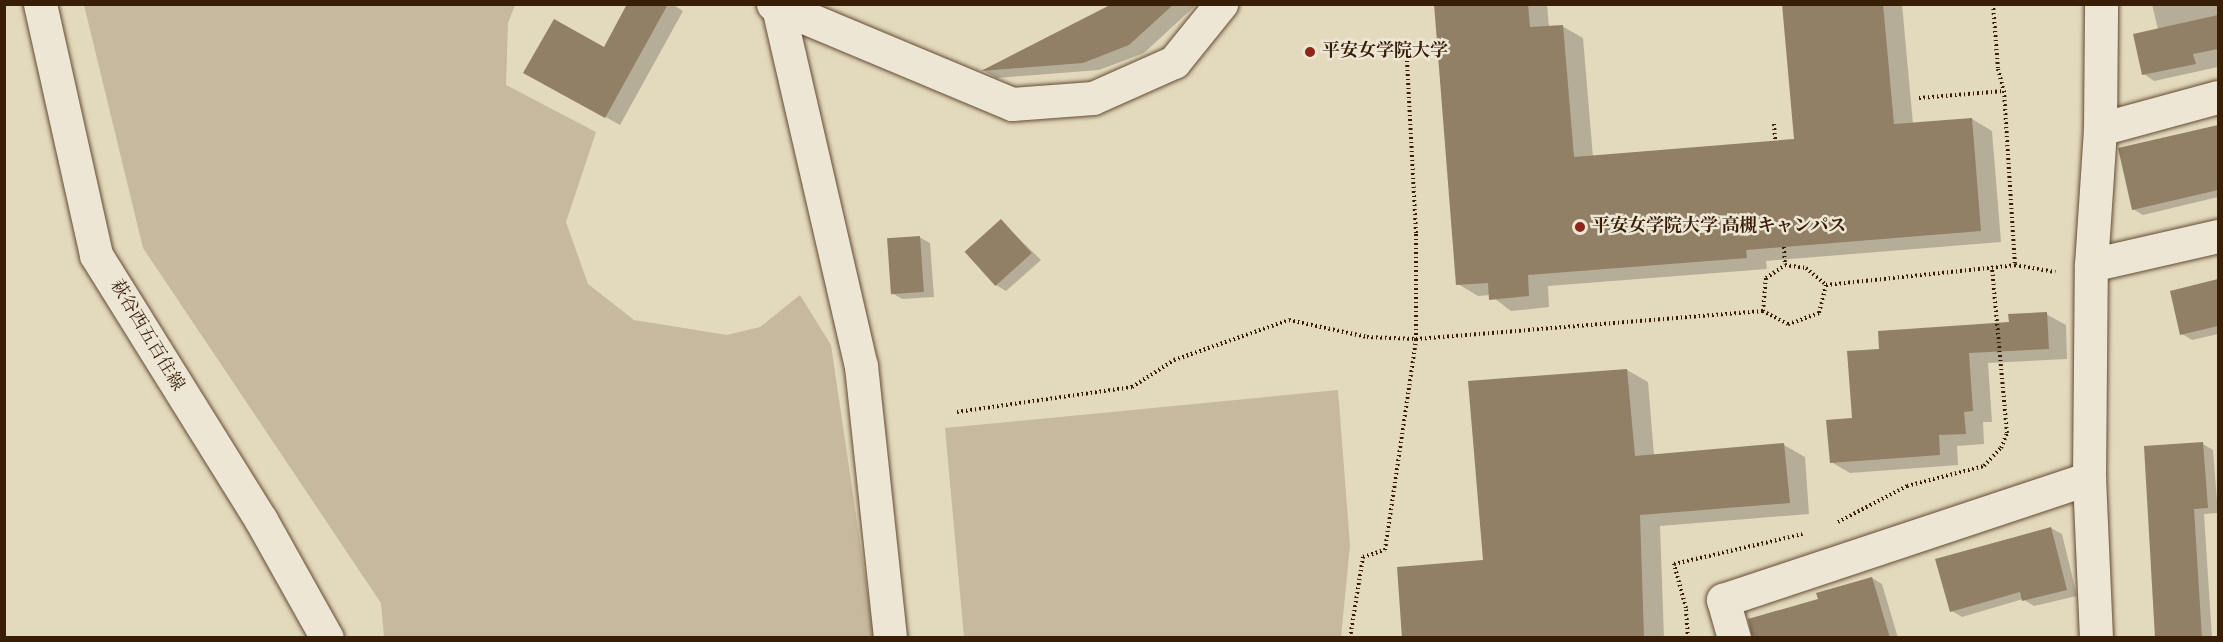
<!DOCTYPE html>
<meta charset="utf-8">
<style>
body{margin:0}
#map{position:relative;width:2223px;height:642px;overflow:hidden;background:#e3d9bd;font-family:Vollkorn,"Noto Serif JP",serif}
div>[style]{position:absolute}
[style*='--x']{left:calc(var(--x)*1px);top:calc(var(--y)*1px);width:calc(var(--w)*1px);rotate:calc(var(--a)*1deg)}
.green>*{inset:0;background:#c6b99e}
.shadow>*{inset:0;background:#0003}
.building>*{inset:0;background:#917f66;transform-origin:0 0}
.path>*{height:4px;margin-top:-2px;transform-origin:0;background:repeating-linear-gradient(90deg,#381d07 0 1.5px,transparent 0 4.5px)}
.roads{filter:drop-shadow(0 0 2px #634c34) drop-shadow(0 0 2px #634c34)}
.street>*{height:33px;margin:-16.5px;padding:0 16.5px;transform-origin:16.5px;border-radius:16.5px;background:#ede6d4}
.secondary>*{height:33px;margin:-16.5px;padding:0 16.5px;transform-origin:16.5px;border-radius:16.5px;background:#ede6d4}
.dots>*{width:16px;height:16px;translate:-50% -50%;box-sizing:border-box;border:3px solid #ede6d4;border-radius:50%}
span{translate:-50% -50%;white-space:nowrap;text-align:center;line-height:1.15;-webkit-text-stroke:5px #ede6d4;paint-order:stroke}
.poi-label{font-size:18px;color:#381d07;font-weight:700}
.left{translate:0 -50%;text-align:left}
.street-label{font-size:18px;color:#381d07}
.frame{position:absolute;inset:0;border:6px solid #381d07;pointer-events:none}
</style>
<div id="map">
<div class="green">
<div style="clip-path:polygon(84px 5px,515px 5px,508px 23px,506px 85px,596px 132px,566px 222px,588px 284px,634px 320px,727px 335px,760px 327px,800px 295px,831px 345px,874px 637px,384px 637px,381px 603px,143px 248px)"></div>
<div style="clip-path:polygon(1338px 390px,1350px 545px,1341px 637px,964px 637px,945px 428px)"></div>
</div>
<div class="shadow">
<div style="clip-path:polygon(629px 4px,672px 4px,683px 11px,620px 125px,525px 73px,604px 49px)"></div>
<div style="clip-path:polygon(1115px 4px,1197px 4px,1144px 53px,1099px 70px,997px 78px,984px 71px)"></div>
<div style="clip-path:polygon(1435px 4px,1547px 4px,1549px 27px,1562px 26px,1583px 38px,1593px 157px,1796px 140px,1784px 4px,1902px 4px,1913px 124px,1972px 119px,1992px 131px,2001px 242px,1766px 261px,1767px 269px,1548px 286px,1549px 307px,1511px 311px,1490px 295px,1478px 296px,1458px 284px)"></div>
<div style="clip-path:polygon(2152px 4px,2218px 4px,2218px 67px,2154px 81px,2144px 74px,2158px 30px)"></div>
<div style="clip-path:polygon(2218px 127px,2218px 197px,2143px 215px,2133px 209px,2120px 149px)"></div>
<div style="clip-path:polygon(1001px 221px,1041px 260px,1006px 291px,996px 285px)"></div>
<div style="clip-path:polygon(919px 237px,930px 243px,934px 297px,902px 299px,892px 293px)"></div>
<div style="clip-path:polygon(2218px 281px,2218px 334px,2192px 340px,2182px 334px,2171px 292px)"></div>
<div style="clip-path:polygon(2046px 314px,2066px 325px,2067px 359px,1988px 363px,1992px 422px,1983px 422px,1984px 444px,1957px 446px,1958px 465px,1850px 473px,1831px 462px,1853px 419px,1880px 350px)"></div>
<div style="clip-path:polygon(1627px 370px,1648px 382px,1654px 455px,1784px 445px,1805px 457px,1809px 514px,1660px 526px,1664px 638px,1404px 638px,1484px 561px,1470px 383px)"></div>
<div style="clip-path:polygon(2203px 444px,2213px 450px,2218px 513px,2204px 514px,2212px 638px,2156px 638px)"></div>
<div style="clip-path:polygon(2051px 528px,2062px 534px,2077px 596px,2034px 606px,2023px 599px,1962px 617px,1952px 611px)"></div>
<div style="clip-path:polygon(1872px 578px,1882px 584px,1898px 638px,1761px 638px,1820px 601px)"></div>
</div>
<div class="building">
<div style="clip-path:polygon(627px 4px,668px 4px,605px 118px,523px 73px,554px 19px,604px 47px)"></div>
<div style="clip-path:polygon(1112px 4px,1174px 4px,1129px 45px,1083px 63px,981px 71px)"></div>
<div style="clip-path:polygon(1434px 4px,1528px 4px,1530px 27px,1563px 25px,1574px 157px,1794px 139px,1782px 4px,1883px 4px,1894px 124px,1972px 118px,1981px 231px,1746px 250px,1747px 258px,1528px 275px,1529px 296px,1489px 300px,1488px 283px,1456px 285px)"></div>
<div style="clip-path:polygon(2218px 15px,2218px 49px,2193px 54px,2196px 64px,2142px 75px,2133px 34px)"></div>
<div style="clip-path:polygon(2218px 125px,2218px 190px,2132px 210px,2118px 148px)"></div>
<div style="left:1001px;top:219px;width:46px;height:49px;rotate:48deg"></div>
<div style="left:920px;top:236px;width:56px;height:33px;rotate:86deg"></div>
<div style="clip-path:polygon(2218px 279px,2218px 326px,2180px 335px,2170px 291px)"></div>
<div style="clip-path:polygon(2047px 312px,2049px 349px,1969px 353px,1973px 411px,1964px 412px,1966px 434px,1939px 435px,1940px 455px,1830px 463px,1826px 420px,1852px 418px,1847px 351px,1879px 349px,1878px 331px,2009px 322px,2008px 314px)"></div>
<div style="clip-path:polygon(1627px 369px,1635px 456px,1784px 443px,1790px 503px,1640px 515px,1644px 638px,1402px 638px,1397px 567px,1483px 560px,1468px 381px)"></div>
<div style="clip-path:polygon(2203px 442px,2208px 508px,2194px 509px,2202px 638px,2155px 638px,2144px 446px)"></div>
<div style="clip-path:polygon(2051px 527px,2067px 590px,2022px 601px,2020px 592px,1950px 612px,1935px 559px)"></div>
<div style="clip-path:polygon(1872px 577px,1890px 638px,1752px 638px,1748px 619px,1818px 599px,1816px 593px)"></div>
</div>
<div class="path">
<div style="--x:1993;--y:4;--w:65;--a:85.6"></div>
<div style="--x:1998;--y:69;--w:23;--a:75"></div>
<div style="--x:2004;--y:91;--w:174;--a:86.4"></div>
<div style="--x:1919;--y:98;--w:85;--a:-4.7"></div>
<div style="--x:1774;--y:124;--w:16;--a:86"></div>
<div style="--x:1784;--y:247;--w:18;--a:87"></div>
<div style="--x:1826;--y:285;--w:29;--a:104"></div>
<div style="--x:1819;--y:313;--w:33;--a:160"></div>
<div style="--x:1788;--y:324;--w:28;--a:-153"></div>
<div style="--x:1763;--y:311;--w:33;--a:-85"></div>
<div style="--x:1766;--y:278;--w:23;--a:-34"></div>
<div style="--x:1785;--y:265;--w:21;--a:8"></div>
<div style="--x:1806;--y:268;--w:26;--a:40"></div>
<div style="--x:1826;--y:285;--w:190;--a:-6"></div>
<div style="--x:2015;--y:265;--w:41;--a:9.9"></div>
<div style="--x:957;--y:412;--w:177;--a:-8.1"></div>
<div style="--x:1132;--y:387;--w:50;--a:-32.7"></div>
<div style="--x:1174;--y:360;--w:122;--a:-19.2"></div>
<div style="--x:1289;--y:320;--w:80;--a:12.3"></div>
<div style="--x:1367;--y:337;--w:49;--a:2.3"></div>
<div style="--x:1416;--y:339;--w:348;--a:-4.6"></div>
<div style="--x:1838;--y:522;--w:78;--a:-27.6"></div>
<div style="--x:1907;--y:486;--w:80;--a:-14.6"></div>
<div style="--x:1984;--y:466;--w:25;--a:-47"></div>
<div style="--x:2001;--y:448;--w:16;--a:-68"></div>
<div style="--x:2007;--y:433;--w:167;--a:-95.2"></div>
<div style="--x:1350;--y:638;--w:82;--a:-80.9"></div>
<div style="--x:1363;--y:557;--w:23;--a:-18"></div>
<div style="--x:1385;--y:550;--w:213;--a:-81.6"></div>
<div style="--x:1416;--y:339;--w:106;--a:-90"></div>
<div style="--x:1416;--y:233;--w:188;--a:-93"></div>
<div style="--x:1688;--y:638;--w:30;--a:-94"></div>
<div style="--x:1686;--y:608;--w:46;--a:-105.3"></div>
<div style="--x:1674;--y:564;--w:132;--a:-13.1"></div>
</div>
<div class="roads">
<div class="street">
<div style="--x:778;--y:7;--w:368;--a:77"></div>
<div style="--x:861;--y:366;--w:274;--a:83.9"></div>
<div style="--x:2100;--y:129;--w:122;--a:-15.2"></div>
<div style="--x:1734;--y:638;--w:40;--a:-106"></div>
<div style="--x:1723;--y:600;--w:386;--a:-18.4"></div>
<div style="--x:2096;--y:638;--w:160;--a:-92.5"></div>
<div style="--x:2089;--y:478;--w:213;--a:-89.5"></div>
<div style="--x:2091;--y:265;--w:136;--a:-86.2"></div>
<div style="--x:2100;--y:129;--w:125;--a:-89.5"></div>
</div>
<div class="secondary">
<div style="--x:40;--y:4;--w:257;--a:77.4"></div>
<div style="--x:96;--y:255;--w:312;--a:58.1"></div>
<div style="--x:261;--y:520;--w:135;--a:60.8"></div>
<div style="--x:773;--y:4;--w:259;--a:22.7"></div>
<div style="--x:1012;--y:104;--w:81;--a:-4.2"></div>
<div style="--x:1093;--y:98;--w:89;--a:-24"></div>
<div style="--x:1174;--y:62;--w:75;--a:-51"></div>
<div style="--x:2091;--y:265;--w:130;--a:-12.9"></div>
</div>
</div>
<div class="dots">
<div style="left:1310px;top:52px;background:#8f2418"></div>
<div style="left:1580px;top:227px;background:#8f2418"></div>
</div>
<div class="poi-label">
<span class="left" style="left:1322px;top:52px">平安女学院大学</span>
<span class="left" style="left:1592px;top:227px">平安女学院大学 高槻キャンパス</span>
</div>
<div class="street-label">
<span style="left:146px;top:336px;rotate:59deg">萩谷西五百住線</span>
</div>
<div class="frame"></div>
</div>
